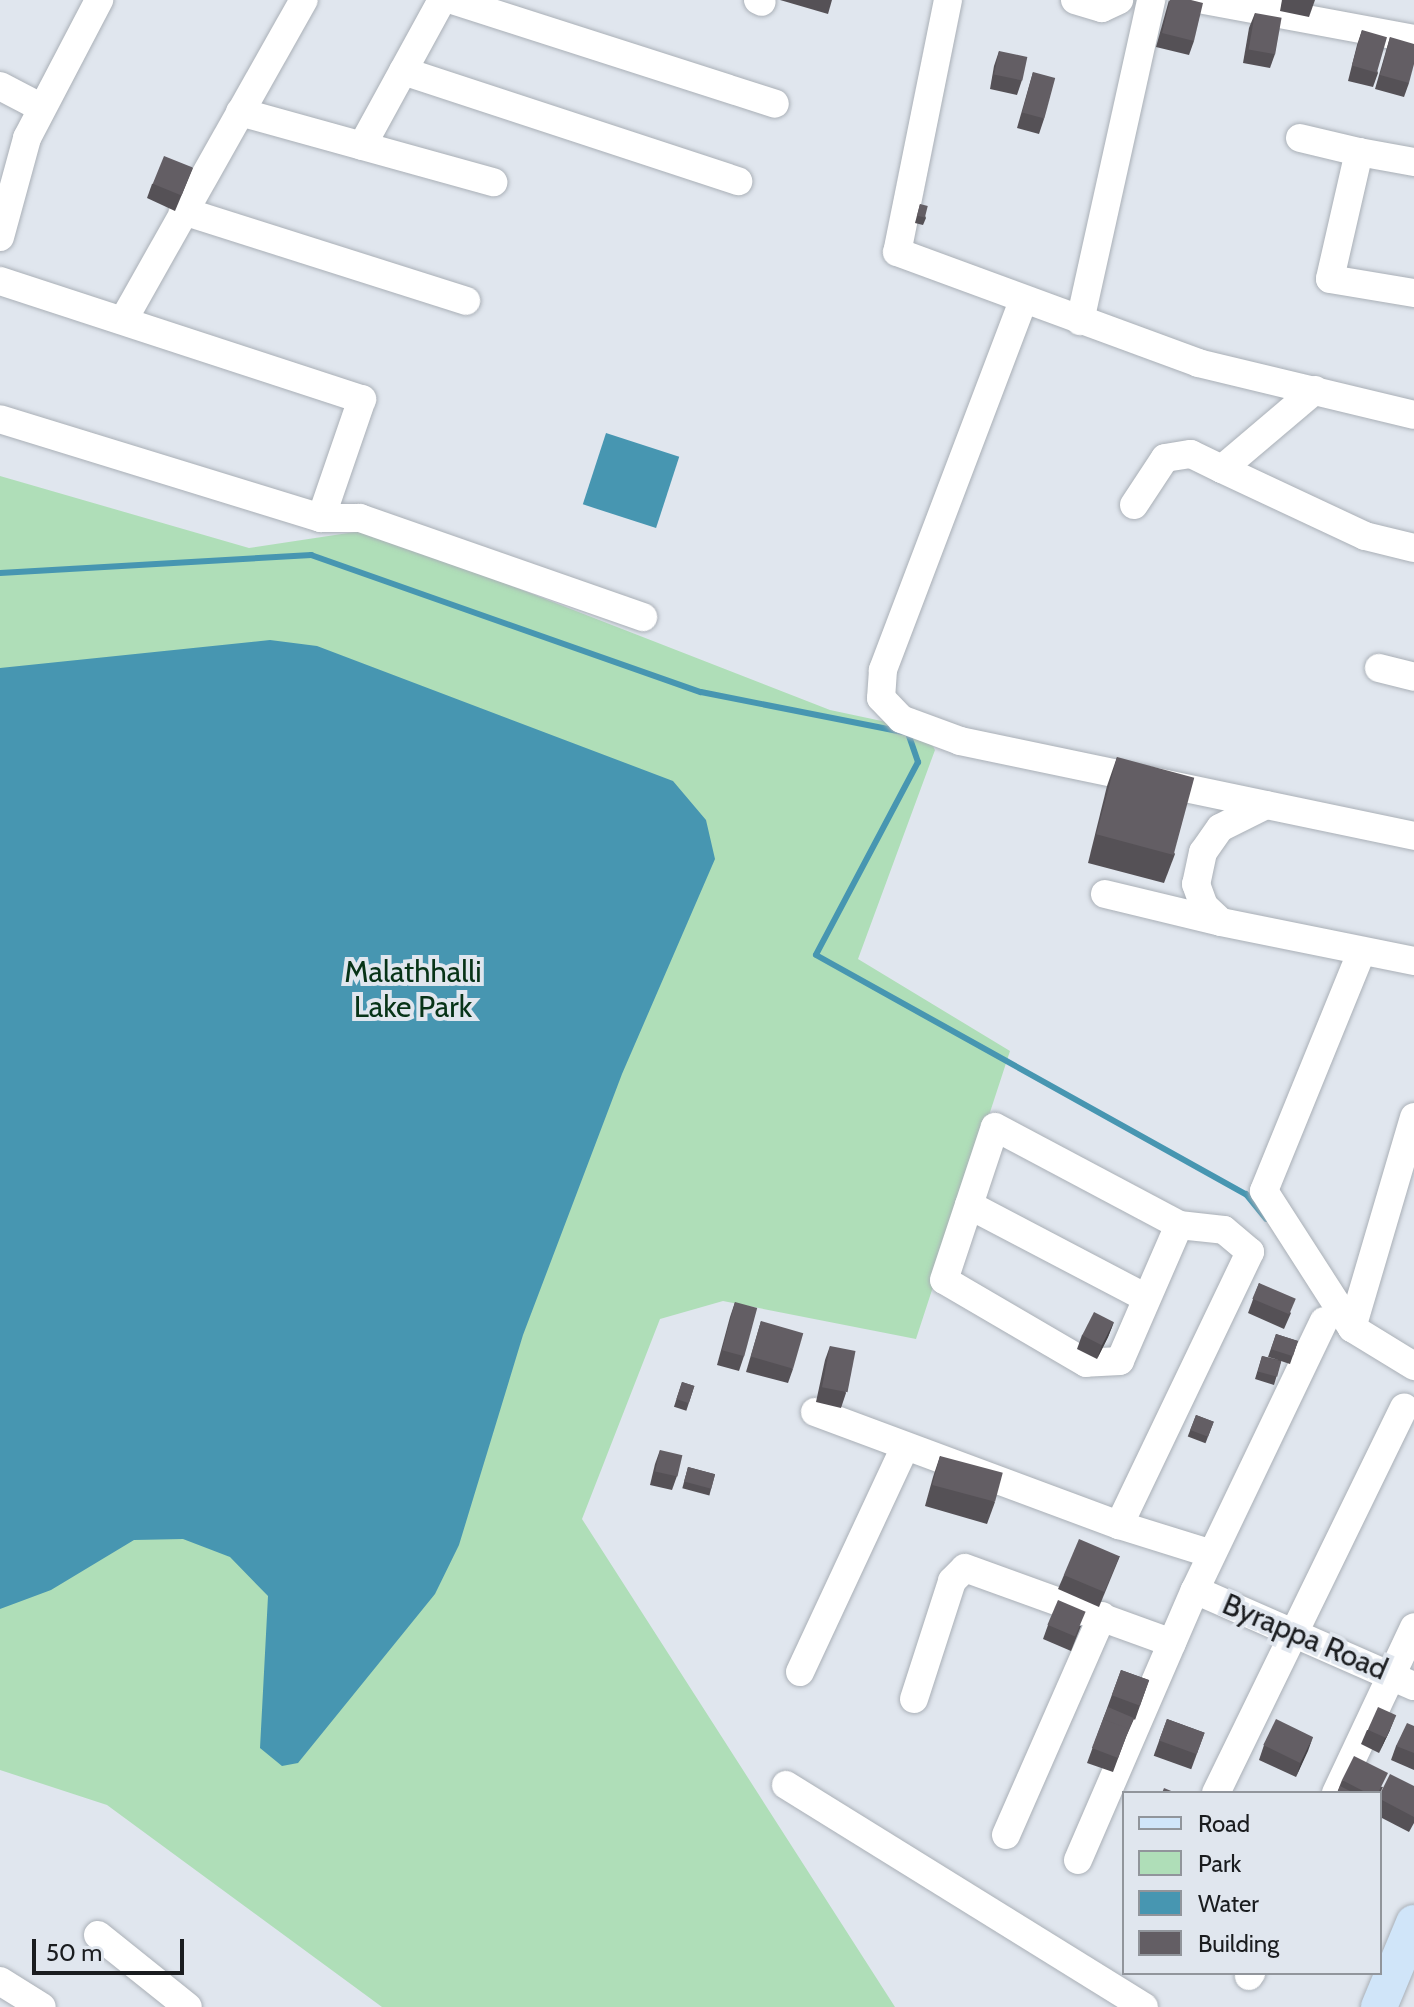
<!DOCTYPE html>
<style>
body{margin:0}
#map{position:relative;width:1414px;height:2007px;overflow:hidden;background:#e0e6ee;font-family:Cabin,sans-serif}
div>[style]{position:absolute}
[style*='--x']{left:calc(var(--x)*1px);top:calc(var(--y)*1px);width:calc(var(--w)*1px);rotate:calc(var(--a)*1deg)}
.green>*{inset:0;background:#afdeb8}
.water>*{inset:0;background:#4796b1;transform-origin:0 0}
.stream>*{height:6px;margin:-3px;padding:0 3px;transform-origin:3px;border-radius:3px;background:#4796b1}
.roads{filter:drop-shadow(0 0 2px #aab0b7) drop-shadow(0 0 2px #aab0b7)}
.minor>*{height:28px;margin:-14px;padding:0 14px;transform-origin:14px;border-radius:14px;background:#fff}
.major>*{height:36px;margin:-18px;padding:0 18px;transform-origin:18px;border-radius:18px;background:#d0e5f9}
.wall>*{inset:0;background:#555156;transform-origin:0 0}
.shaded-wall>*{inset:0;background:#454246}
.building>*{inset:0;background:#635e64;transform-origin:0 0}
span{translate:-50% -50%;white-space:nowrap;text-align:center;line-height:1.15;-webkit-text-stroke:8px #e0e6ee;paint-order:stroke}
.park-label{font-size:30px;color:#073317}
.street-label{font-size:30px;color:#1a1c1f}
.legend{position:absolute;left:1122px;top:1791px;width:260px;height:184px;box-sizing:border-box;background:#e0e6ee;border:2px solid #91959b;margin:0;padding:10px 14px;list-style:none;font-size:24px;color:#1a1c1f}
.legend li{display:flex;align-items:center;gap:16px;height:40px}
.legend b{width:40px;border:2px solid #91959b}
.scale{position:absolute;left:32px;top:1939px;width:152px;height:36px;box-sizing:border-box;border:4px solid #1a1c1f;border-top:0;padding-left:10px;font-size:24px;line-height:28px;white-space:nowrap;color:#1a1c1f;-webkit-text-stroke:6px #e0e6ee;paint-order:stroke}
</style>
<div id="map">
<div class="green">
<div style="clip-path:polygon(0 476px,249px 548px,368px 530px,830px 710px,924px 730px,935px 750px,858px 959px,1010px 1051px,916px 1339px,723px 1301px,660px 1319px,582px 1519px,895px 2007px,382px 2007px,107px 1805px,0 1770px)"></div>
</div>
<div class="water">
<div style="left:606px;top:433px;width:77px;height:75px;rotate:18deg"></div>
<div style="clip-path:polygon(270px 640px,317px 646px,673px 781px,706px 820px,715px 859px,622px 1074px,523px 1335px,459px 1545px,435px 1594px,298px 1763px,282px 1766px,260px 1748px,268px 1596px,230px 1557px,183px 1539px,134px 1540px,51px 1590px,0 1609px,0 668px)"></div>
</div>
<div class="stream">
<div style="--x:0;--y:573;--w:312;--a:-3.3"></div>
<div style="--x:311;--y:555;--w:413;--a:19.4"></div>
<div style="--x:701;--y:692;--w:211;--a:11.2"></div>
<div style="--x:908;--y:733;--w:31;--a:71"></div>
<div style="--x:918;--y:762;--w:218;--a:117.9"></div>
<div style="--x:816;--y:955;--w:492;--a:29.1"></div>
<div style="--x:1246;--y:1194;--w:32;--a:51"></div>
</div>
<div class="roads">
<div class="minor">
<div style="--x:452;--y:0;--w:339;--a:17.8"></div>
<div style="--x:758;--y:0;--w:4;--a:27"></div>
<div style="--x:948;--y:0;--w:257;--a:101.4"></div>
<div style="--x:897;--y:252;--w:321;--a:20.2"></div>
<div style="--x:1198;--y:363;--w:222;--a:13.5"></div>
<div style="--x:1075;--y:0;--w:28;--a:17"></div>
<div style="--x:1102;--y:8;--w:19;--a:-25"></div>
<div style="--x:1204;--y:0;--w:214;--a:10.5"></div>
<div style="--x:403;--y:71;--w:353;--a:18.2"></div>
<div style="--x:0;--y:86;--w:47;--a:27.6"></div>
<div style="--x:240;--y:112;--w:263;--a:15.5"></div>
<div style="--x:1300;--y:138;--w:61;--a:13.3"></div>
<div style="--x:362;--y:146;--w:166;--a:-61.3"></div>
<div style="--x:1414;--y:162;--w:56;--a:-169.7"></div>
<div style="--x:1359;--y:152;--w:130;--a:102.9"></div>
<div style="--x:1330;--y:279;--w:85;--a:9.5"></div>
<div style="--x:183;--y:211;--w:297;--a:17.6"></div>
<div style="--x:0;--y:237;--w:103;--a:-74.7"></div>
<div style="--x:27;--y:138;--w:156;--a:-62.4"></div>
<div style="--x:0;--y:281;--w:381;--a:18.1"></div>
<div style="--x:362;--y:399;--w:126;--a:109"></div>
<div style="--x:321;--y:518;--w:336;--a:-162.9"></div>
<div style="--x:1023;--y:301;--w:395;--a:110.8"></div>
<div style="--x:883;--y:670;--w:28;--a:94"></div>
<div style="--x:881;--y:698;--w:29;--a:46"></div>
<div style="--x:901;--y:719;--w:63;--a:20.4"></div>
<div style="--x:960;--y:741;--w:464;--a:11.8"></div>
<div style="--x:124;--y:319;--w:366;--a:-60.6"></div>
<div style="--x:1080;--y:321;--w:329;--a:-77.5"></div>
<div style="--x:1315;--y:390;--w:122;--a:139.7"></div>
<div style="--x:1222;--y:469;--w:158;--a:25.1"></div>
<div style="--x:1365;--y:536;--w:50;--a:13.8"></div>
<div style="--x:1134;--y:505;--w:56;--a:-56.6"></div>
<div style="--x:1165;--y:458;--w:26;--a:-9"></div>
<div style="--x:1191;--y:454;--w:34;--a:26"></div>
<div style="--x:321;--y:518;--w:39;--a:0"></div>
<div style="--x:360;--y:518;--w:300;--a:19.3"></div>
<div style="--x:1379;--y:668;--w:36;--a:14"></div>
<div style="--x:1266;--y:805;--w:51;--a:153.4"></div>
<div style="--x:1220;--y:828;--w:29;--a:125"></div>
<div style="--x:1203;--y:852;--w:33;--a:102"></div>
<div style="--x:1196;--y:884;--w:23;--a:70"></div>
<div style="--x:1204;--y:906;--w:23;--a:43"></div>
<div style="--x:1221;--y:922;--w:197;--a:11.4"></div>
<div style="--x:1105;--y:894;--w:119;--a:13.6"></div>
<div style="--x:1361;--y:953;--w:257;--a:112.2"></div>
<div style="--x:1264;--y:1191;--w:163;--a:57.3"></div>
<div style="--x:1352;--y:1328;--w:73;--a:31.5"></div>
<div style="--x:995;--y:1127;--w:208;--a:28"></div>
<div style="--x:1179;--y:1225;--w:148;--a:113.5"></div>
<div style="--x:1120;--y:1361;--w:34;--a:177"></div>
<div style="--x:1086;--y:1363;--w:164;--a:-149.7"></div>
<div style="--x:944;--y:1280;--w:161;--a:-71.6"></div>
<div style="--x:969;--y:1205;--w:200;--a:27.7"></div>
<div style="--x:1179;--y:1225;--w:45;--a:6.3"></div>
<div style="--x:1224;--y:1230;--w:34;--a:40"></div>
<div style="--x:1250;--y:1252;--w:303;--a:115.6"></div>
<div style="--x:1119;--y:1525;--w:97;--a:17.3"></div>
<div style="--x:1352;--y:1328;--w:220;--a:-73.6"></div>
<div style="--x:815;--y:1412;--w:324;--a:20.4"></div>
<div style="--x:1195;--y:1590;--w:239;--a:23.7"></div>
<div style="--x:800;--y:1672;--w:248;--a:-65"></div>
<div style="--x:914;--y:1699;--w:124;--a:-72.1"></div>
<div style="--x:952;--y:1581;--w:18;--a:-45"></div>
<div style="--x:965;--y:1568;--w:220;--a:19.9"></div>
<div style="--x:786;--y:1785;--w:421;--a:31.8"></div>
<div style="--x:1216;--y:1793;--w:429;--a:-64"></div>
<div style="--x:1336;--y:1793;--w:183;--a:-64.8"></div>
<div style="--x:1006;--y:1835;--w:239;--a:-66.3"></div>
<div style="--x:1078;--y:1860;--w:294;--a:-66.6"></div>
<div style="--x:1195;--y:1590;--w:298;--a:-64.4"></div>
<div style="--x:98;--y:1935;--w:115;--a:38.7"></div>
<div style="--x:1249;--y:1976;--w:4;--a:-56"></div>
<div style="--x:0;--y:1981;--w:49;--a:31.8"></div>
</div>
<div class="major">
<div style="--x:1379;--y:2007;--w:91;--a:-67.4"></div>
</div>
</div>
<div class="wall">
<div style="clip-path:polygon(780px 0,832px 0,828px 14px)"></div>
<div style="clip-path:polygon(1169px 0,1194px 41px,1189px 55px,1156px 47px)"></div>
<div style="clip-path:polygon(1282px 0,1315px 0,1309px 17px,1280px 11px)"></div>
<div style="clip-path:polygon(1255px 13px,1275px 54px,1270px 68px,1243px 63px,1249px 28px)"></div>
<div style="clip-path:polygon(1362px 30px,1378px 73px,1373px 87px,1348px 81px,1357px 45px)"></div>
<div style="clip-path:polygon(1390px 37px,1409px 83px,1404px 97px,1375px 89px)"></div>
<div style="clip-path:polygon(999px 51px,1022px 80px,1017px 95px,990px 89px,994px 66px)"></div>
<div style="clip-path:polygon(1033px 72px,1044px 119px,1039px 134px,1017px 128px)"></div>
<div style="clip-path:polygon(193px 168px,175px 211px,147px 198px,152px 184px)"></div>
<div style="clip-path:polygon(920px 204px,926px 218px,923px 225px,915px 223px)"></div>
<div style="clip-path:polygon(1117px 757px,1175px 854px,1164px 883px,1088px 863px,1107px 786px)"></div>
<div style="clip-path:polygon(1259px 1283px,1291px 1313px,1284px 1329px,1248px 1313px)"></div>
<div style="clip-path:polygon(735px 1302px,744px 1356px,739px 1371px,717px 1365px,730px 1317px)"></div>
<div style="clip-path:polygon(761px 1321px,793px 1369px,788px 1383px,746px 1372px)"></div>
<div style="clip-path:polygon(1114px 1322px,1108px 1337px,1097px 1359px,1077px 1349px,1082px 1335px)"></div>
<div style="clip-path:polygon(1276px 1334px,1298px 1341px,1290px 1364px,1281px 1361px,1274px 1385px,1255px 1379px,1262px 1356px,1279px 1360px,1268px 1357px)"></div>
<div style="clip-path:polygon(830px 1346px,846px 1393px,841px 1408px,816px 1402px,825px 1360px)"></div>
<div style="left:682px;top:1382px;width:13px;height:26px;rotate:18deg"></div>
<div style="left:1196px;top:1415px;width:19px;height:23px;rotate:21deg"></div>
<div style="clip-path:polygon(660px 1450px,677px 1476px,672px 1490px,650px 1485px,655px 1464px)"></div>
<div style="clip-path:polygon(940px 1456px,995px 1502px,987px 1524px,925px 1506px,933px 1477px)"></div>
<div style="left:688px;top:1467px;width:28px;height:22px;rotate:15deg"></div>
<div style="clip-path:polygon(1120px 1556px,1099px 1607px,1058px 1589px,1064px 1575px)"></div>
<div style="clip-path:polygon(1048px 1625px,1081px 1626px,1071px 1651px,1043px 1639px)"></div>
<div style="clip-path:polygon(1121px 1670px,1149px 1680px,1135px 1720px,1134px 1719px,1126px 1737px,1113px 1772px,1087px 1763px)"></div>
<div style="left:1167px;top:1719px;width:40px;height:39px;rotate:20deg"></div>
<div style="clip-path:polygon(1414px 1726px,1414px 1770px,1391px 1760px,1396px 1746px)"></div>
<div style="clip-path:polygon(1367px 1730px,1390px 1730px,1379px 1753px,1361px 1744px)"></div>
<div style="clip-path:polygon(1313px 1737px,1296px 1777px,1259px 1760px,1264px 1745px)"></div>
<div style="clip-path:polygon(1342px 1780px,1383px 1787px,1380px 1793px,1337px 1793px)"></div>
<div style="clip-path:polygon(1414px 1786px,1414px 1823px,1409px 1832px,1380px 1817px,1380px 1794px)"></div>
</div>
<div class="shaded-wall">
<div style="clip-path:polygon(1114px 1322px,1108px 1337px,1097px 1359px,1102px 1345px)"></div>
<div style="clip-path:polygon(1396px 1715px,1390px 1730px,1379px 1753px,1385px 1738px)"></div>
<div style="clip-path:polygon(1313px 1737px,1308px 1751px,1296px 1777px,1301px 1762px)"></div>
</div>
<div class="building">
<div style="clip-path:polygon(1170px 0,1191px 0,1203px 3px,1194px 41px,1162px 33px)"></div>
<div style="left:1255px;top:13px;width:27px;height:37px;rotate:10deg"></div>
<div style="left:1362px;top:30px;width:26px;height:37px;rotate:16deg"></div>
<div style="clip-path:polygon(1390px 37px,1414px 44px,1414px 64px,1409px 83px,1380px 75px)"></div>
<div style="left:999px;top:51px;width:29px;height:24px;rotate:12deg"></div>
<div style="left:1033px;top:72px;width:23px;height:42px;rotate:15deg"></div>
<div style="left:164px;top:156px;width:31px;height:30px;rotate:22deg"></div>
<div style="left:920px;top:204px;width:8px;height:12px;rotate:14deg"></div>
<div style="left:1117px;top:757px;width:80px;height:80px;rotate:15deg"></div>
<div style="left:1259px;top:1283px;width:40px;height:17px;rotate:23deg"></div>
<div style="left:735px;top:1302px;width:23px;height:50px;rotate:15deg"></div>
<div style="left:1094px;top:1312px;width:22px;height:26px;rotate:27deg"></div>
<div style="left:761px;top:1321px;width:44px;height:37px;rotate:16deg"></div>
<div style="left:1276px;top:1334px;width:23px;height:16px;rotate:18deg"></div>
<div style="left:830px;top:1346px;width:26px;height:42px;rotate:11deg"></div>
<div style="left:1262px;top:1356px;width:20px;height:16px;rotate:15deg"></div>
<div style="left:682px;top:1382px;width:13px;height:18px;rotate:18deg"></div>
<div style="left:1196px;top:1415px;width:19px;height:16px;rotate:21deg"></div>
<div style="left:660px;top:1450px;width:23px;height:22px;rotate:13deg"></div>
<div style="left:940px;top:1456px;width:65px;height:30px;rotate:15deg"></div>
<div style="left:688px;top:1467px;width:28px;height:15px;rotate:15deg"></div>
<div style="left:1079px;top:1539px;width:44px;height:39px;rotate:23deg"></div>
<div style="left:1058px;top:1600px;width:30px;height:27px;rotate:23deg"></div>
<div style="left:1121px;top:1670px;width:30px;height:27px;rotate:20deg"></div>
<div style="left:1108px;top:1707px;width:28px;height:13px;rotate:23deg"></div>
<div style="left:1378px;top:1707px;width:20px;height:25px;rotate:24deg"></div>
<div style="left:1103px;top:1719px;width:28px;height:31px;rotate:21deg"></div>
<div style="left:1167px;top:1719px;width:40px;height:23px;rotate:20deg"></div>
<div style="left:1276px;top:1719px;width:41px;height:29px;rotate:26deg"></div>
<div style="clip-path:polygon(1407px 1723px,1414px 1726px,1414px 1753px,1396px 1746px)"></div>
<div style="clip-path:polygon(1354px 1756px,1388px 1773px,1378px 1793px,1367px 1793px,1342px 1780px)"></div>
<div style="clip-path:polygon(1390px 1774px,1414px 1786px,1414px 1817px,1380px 1799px,1380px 1794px)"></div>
<div style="clip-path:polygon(1340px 1786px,1354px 1793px,1337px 1793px)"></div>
<div style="clip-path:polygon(1164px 1788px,1176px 1793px,1162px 1793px)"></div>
</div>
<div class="park-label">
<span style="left:413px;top:989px">Malathhalli<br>Lake Park</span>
</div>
<div class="street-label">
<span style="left:1305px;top:1637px;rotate:23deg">Byrappa Road</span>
</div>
<ul class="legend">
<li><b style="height:10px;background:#d0e5f9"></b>Road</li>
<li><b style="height:22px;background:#afdeb8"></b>Park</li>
<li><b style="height:22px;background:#4796b1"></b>Water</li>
<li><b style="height:22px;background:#635e64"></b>Building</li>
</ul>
<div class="scale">50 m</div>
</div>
